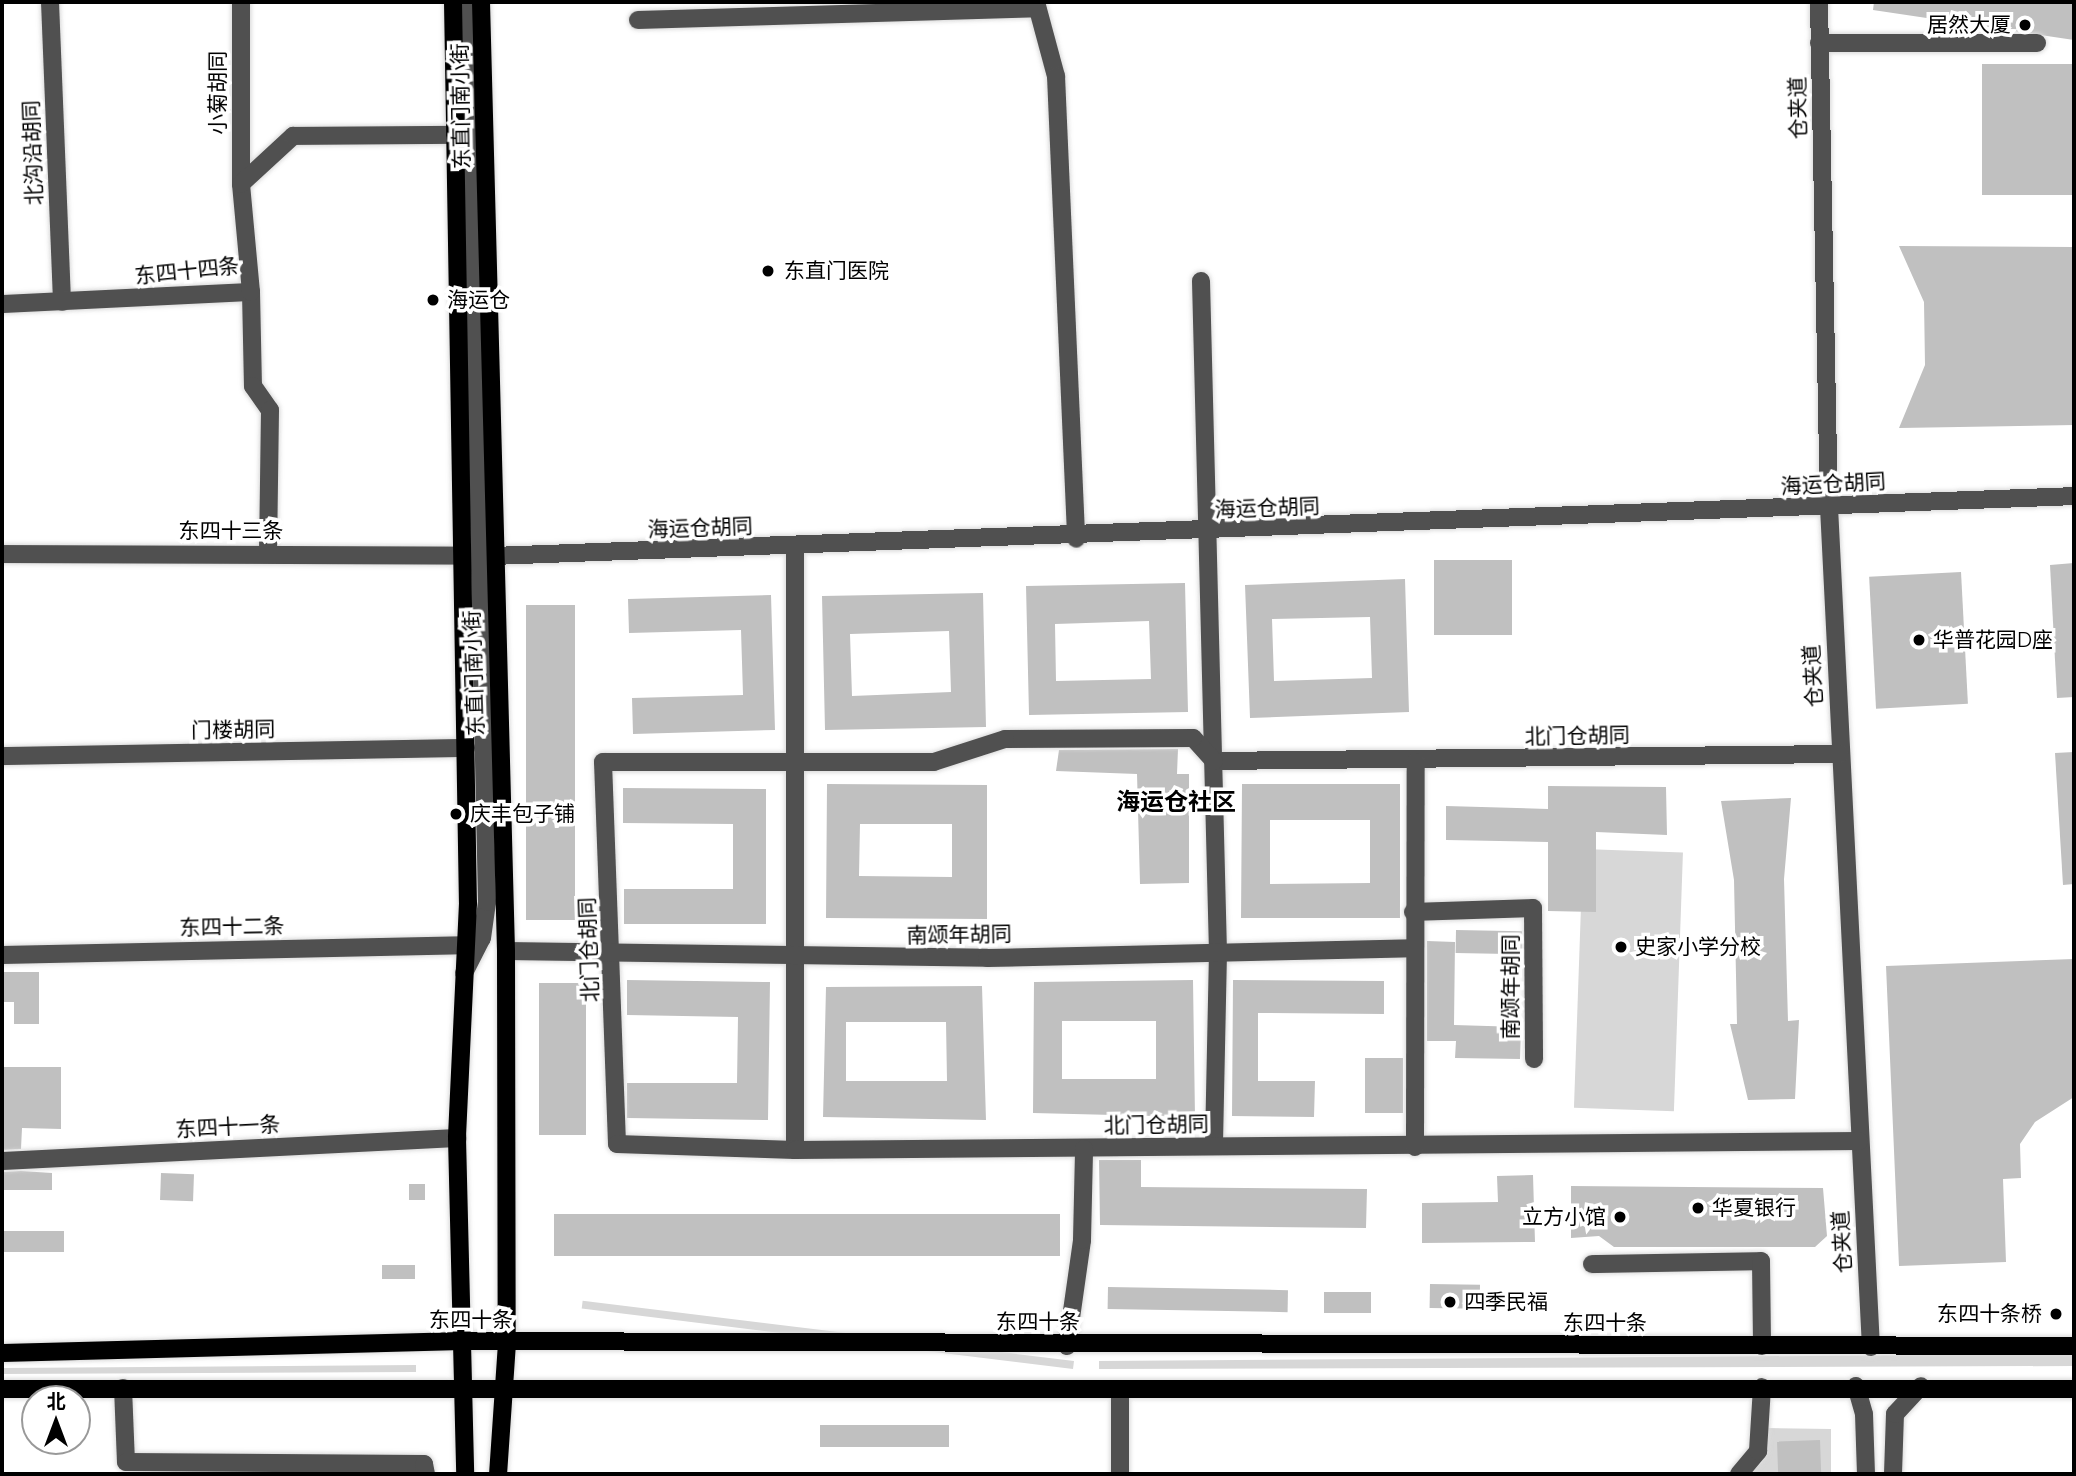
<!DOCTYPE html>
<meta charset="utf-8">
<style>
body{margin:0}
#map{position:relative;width:2076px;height:1476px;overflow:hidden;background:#fff;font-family:Raleway,"Noto Sans SC",sans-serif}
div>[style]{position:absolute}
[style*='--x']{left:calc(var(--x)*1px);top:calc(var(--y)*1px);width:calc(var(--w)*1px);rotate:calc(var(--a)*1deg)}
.green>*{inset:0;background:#d7d7d7;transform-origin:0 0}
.building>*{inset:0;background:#c0c0c0;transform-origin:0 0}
.roads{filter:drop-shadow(0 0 2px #dbdbdb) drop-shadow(0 0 2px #dbdbdb)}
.minor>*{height:18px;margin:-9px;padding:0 9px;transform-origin:9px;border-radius:9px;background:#505050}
.major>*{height:18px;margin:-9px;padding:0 9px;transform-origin:9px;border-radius:9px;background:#000}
.dots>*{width:19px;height:19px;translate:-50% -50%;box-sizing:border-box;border:4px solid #fff;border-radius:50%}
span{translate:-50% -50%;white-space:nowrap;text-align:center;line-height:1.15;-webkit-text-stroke:7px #fff;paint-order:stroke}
.poi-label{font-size:21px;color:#000}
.right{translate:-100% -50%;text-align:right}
.left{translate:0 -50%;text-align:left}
.street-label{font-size:21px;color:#000}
.quarter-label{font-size:24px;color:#000;font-weight:700}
.frame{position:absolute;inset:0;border:4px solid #000;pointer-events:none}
.north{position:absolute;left:21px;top:1385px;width:70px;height:70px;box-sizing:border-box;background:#fff;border:2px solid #999;border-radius:50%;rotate:0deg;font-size:19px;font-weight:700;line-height:28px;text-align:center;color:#000}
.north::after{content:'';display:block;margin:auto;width:24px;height:32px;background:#000;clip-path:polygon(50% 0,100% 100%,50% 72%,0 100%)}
</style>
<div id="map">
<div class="green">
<div style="left:1583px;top:849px;width:100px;height:259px;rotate:2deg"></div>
<div style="clip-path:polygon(2074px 1354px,2074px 1366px,1099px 1369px,1099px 1361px)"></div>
<div style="left:1074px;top:1361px;width:8px;height:495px;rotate:97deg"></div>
<div style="clip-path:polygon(416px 1365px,416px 1372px,2px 1374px,2px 1368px)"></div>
<div style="clip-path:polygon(1768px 1428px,1831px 1429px,1831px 1474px,1749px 1474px,1762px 1462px)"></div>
</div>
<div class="building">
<div style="clip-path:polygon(1874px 2px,2074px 2px,2074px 40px,1873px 10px)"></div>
<div style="left:1982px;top:64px;width:92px;height:131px"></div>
<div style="clip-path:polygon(1899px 246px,2074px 247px,2074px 425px,1899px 428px,1925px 365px,1924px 302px)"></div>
<div style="left:1434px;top:560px;width:78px;height:75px"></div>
<div style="clip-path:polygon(2074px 563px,2074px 697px,2057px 698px,2050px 565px)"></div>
<div style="left:1961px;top:572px;width:132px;height:92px;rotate:87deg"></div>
<div style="clip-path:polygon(evenodd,1405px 579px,1409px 712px,1250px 718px,1245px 585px,1405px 579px,1370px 617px,1372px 678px,1274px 681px,1272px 619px,1370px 617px)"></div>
<div style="clip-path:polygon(evenodd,1185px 583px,1188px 712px,1029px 715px,1026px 586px,1185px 583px,1149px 621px,1151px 679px,1056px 681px,1055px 624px,1149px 621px)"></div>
<div style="clip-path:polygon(evenodd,983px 593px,986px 727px,825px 730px,822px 596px,983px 593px,949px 631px,951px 692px,852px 696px,850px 634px,949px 631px)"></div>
<div style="clip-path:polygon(771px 595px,775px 730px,633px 734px,632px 698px,743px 695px,741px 630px,629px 633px,628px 599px)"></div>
<div style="left:575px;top:605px;width:315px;height:49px;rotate:90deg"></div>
<div style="clip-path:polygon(1178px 749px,1177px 774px,1189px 774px,1189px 883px,1140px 884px,1137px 774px,1056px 771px,1059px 750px)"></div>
<div style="clip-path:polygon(2074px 752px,2074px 884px,2063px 885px,2055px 753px)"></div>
<div style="clip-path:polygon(evenodd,827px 784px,987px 785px,987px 919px,826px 918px,827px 784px,860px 824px,952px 824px,952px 877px,859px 876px,860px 824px)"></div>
<div style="clip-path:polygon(evenodd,1242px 784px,1400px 784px,1400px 918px,1241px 918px,1242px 784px,1270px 820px,1370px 820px,1370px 883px,1270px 884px,1270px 820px)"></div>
<div style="clip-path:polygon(1548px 786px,1666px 787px,1667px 835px,1596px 832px,1596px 912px,1548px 911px,1548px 842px,1446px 840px,1446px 806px,1548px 809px)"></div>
<div style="clip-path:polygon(623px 788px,766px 789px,766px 924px,624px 924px,624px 889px,733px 889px,733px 824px,623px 823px)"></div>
<div style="clip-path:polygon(1791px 798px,1784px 879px,1788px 1021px,1799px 1020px,1795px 1099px,1748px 1100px,1730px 1024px,1737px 1024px,1734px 880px,1721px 801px)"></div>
<div style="left:1456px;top:930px;width:66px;height:23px;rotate:1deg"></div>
<div style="clip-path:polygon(1427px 941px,1455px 942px,1454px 1025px,1521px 1027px,1520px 1059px,1455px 1058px,1456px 1041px,1427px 1041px)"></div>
<div style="clip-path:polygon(2074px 959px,2074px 1097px,2035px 1122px,2020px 1144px,2021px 1178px,2003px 1179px,2006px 1262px,1899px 1266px,1886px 966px)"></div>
<div style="clip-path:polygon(2px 972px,39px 972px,39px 1024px,14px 1024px,14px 1002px,2px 1002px)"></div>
<div style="clip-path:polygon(627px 980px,770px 982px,768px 1120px,627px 1118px,627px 1083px,737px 1083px,738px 1017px,627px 1015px)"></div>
<div style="clip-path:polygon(evenodd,1193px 980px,1195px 1117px,1033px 1113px,1034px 982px,1193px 980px,1062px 1021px,1156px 1021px,1156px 1079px,1062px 1079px,1062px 1021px)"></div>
<div style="clip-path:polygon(1233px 980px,1384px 981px,1384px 1014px,1258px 1013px,1258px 1081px,1315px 1081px,1314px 1117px,1232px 1116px)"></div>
<div style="left:539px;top:983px;width:47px;height:152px"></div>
<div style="clip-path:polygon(evenodd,982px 986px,986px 1120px,823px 1117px,826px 987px,982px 986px,846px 1022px,946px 1022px,947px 1081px,846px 1081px,846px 1022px)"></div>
<div style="left:1365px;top:1058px;width:38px;height:55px"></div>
<div style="clip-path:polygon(2px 1067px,61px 1067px,61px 1129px,22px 1128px,21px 1149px,2px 1150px)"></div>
<div style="clip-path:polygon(1099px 1160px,1141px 1160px,1141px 1187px,1367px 1189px,1366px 1228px,1100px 1225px)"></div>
<div style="clip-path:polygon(21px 1171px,52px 1173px,52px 1190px,2px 1190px,2px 1172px)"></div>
<div style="left:161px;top:1173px;width:33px;height:27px;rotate:2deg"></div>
<div style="clip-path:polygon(1533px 1175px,1535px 1242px,1422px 1243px,1422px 1203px,1498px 1202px,1497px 1176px)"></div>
<div style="left:425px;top:1184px;width:16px;height:16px;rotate:90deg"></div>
<div style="clip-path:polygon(1571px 1186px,1823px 1188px,1827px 1236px,1815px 1247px,1614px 1247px,1599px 1236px,1571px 1238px)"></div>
<div style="left:554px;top:1214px;width:506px;height:42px"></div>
<div style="left:64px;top:1231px;width:21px;height:62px;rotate:90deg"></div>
<div style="left:382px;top:1265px;width:33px;height:14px"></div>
<div style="left:1430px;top:1284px;width:50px;height:24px;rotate:1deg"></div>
<div style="left:1108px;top:1287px;width:180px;height:22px;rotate:1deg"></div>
<div style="left:1324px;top:1292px;width:47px;height:21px"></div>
<div style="left:949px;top:1425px;width:22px;height:129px;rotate:90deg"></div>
<div style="left:1820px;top:1440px;width:34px;height:43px;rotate:88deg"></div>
</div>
<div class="roads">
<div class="minor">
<div style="--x:50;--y:2;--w:300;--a:87.7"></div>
<div style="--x:1036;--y:2;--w:77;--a:74.9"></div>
<div style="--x:1056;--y:76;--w:463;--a:87.5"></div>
<div style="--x:1819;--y:2;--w:505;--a:88.87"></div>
<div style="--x:1829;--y:507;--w:841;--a:87.14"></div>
<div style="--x:638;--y:20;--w:399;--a:-1.7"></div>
<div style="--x:1819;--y:43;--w:218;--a:0"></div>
<div style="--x:241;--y:184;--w:182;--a:-90"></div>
<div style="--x:1201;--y:281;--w:671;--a:88.55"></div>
<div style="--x:1218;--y:952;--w:194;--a:91.2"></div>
<div style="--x:251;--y:292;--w:94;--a:88.8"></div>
<div style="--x:253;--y:386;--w:29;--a:55"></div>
<div style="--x:270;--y:410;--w:143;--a:90.8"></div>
<div style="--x:2;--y:304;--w:249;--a:-2.8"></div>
<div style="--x:251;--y:292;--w:108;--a:-95.3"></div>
<div style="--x:241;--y:184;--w:71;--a:-42.7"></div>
<div style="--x:293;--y:136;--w:163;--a:-0.4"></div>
<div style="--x:795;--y:548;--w:602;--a:90"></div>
<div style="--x:2;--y:554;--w:491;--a:0.2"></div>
<div style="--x:493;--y:556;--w:1582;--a:-2.17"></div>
<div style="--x:1840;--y:754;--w:626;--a:179.36"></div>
<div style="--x:1214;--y:761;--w:31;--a:-132"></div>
<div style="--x:1193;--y:738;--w:188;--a:179.7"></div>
<div style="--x:1005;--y:739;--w:75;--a:162.1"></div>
<div style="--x:934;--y:762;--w:331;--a:180"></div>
<div style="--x:603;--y:762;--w:382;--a:87.9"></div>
<div style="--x:617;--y:1144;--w:178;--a:1.9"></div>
<div style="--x:795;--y:1150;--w:1064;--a:-0.48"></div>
<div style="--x:2;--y:756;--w:464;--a:-1"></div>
<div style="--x:1413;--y:912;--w:120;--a:-1.9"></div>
<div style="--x:1533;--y:908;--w:151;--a:89.6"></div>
<div style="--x:506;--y:951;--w:481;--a:0.8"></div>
<div style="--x:987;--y:958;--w:426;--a:-1.3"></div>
<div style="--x:2;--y:955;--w:461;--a:-1.2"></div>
<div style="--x:464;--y:973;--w:39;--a:-63"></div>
<div style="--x:482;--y:938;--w:36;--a:-82"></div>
<div style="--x:487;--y:902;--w:900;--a:-91.21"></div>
<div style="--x:1415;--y:1147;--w:385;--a:-89.9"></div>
<div style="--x:2;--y:1161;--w:456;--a:-2.9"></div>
<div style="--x:1592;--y:1264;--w:169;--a:-1"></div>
<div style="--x:1761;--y:1261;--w:85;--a:89.3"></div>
<div style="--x:1067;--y:1346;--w:107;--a:-81.9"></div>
<div style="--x:1082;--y:1240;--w:91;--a:-88.7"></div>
<div style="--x:1856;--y:1386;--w:29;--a:74"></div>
<div style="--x:1864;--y:1414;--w:60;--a:88.1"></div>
<div style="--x:123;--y:1388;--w:74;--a:87.7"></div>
<div style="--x:126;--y:1462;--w:298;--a:0.4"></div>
<div style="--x:424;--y:1464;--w:10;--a:79"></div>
<div style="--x:1120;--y:1390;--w:84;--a:90"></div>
<div style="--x:1739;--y:1474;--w:30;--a:-50"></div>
<div style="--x:1758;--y:1451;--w:64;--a:-86.4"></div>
<div style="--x:1893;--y:1474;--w:60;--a:-88.1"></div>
<div style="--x:1895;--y:1414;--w:38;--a:-47"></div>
</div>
<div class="major">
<div style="--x:453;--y:2;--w:901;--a:89.05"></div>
<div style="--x:468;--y:903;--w:235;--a:92.7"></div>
<div style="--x:457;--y:1138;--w:336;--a:88.6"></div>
<div style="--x:481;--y:2;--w:949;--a:88.49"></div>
<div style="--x:506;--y:951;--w:392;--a:89.9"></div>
<div style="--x:507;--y:1343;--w:131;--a:93.9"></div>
<div style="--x:2;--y:1353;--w:461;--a:-1.5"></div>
<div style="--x:463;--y:1341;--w:1611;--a:0.18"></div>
<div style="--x:2;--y:1389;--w:2072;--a:0"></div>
</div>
</div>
<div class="dots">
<div style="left:2025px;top:25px;background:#000"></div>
<div style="left:768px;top:271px;background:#000"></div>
<div style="left:433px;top:300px;background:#000"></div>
<div style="left:1919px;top:640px;background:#000"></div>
<div style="left:456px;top:814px;background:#000"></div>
<div style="left:1621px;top:947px;background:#000"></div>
<div style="left:1698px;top:1208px;background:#000"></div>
<div style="left:1620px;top:1217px;background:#000"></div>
<div style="left:1450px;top:1302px;background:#000"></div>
<div style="left:2056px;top:1314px;background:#000"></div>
</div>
<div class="poi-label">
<span class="right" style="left:2011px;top:25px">居然大厦</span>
<span class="left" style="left:784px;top:271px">东直门医院</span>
<span class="left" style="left:447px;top:300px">海运仓</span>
<span class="left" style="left:1933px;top:640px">华普花园D座</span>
<span class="left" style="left:470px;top:814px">庆丰包子铺</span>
<span class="left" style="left:1635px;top:947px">史家小学分校</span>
<span class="left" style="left:1712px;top:1208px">华夏银行</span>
<span class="right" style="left:1606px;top:1217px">立方小馆</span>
<span class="left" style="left:1464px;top:1302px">四季民福</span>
<span class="right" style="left:2042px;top:1314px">东四十条桥</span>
</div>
<div class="street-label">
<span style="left:218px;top:93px;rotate:-90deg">小菊胡同</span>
<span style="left:461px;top:106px;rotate:-91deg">东直门南小街</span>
<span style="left:1798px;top:108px;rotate:-91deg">仓夹道</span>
<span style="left:33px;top:153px;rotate:-92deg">北沟沿胡同</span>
<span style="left:187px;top:271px;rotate:-6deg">东四十四条</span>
<span style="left:1833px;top:484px;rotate:-3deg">海运仓胡同</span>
<span style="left:1267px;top:508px;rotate:-2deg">海运仓胡同</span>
<span style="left:700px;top:528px;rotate:-2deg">海运仓胡同</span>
<span style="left:231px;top:531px">东四十三条</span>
<span style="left:474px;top:673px;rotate:-92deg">东直门南小街</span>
<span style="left:1813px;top:676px;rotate:-93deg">仓夹道</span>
<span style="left:233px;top:730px;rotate:-1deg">门楼胡同</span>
<span style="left:1577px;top:736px;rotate:-1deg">北门仓胡同</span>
<span style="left:232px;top:927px;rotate:-1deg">东四十二条</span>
<span style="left:959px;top:935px;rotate:-1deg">南颂年胡同</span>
<span style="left:589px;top:950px;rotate:-92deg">北门仓胡同</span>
<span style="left:1511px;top:987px;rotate:-90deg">南颂年胡同</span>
<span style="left:1156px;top:1125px;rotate:-1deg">北门仓胡同</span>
<span style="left:228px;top:1127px;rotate:-3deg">东四十一条</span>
<span style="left:1842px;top:1242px;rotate:-93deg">仓夹道</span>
<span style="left:471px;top:1320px">东四十条</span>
<span style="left:1038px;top:1322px">东四十条</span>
<span style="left:1605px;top:1323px">东四十条</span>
</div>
<div class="quarter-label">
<span style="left:1176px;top:802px">海运仓社区</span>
</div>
<div class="frame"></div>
<div class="north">北</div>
</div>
